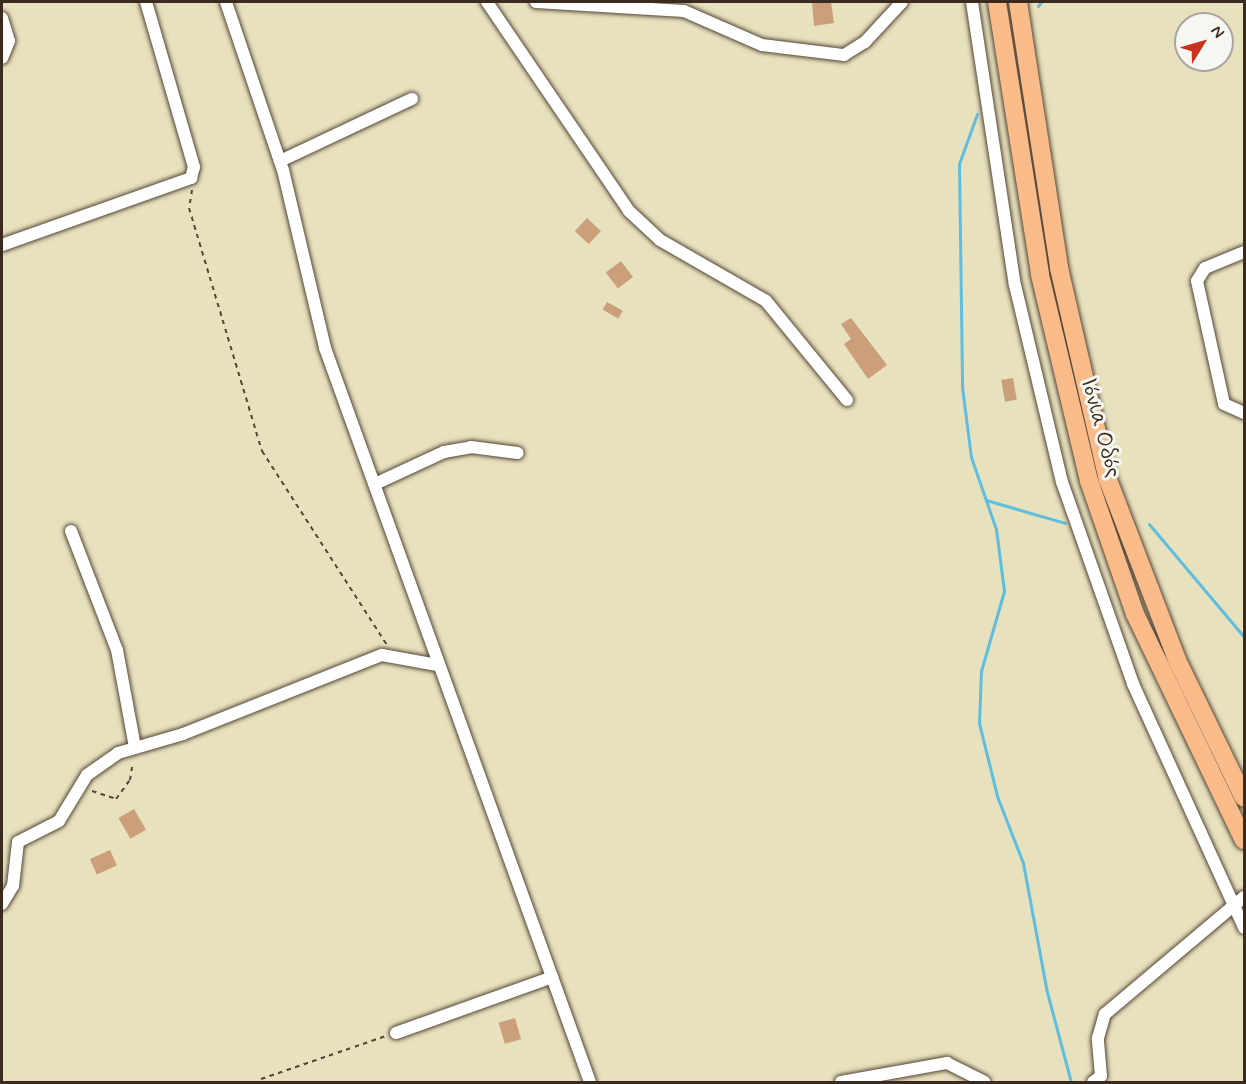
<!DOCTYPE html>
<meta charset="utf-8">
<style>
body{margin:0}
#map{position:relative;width:1246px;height:1084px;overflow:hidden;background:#e7e1be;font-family:Mynerve,sans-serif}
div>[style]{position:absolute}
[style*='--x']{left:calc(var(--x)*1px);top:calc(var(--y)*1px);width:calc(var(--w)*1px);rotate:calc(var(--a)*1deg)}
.stream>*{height:3px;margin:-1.5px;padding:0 1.5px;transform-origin:1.5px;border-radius:1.5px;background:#60bdde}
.building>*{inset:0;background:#ca9f7a;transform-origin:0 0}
.path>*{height:2px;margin-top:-1px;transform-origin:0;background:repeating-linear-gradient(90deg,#554536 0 4.5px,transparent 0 9px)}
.roads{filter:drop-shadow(0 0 2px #554536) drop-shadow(0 0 2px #554536)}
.minor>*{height:12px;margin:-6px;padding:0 6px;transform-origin:6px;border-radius:6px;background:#fff}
.highway>*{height:18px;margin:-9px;padding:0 9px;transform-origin:9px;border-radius:9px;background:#fabb8b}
span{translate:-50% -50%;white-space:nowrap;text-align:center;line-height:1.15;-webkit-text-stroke:6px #f6f6f2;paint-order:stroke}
.street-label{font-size:22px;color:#3b2a1e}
.frame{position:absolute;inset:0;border:3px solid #3b2a1e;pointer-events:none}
.north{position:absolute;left:1174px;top:12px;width:60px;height:60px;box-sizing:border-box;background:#f6f6f2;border:2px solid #aba49d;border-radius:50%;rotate:53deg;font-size:16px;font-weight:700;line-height:24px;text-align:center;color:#3b2a1e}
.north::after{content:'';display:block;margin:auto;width:21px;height:27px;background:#c8321e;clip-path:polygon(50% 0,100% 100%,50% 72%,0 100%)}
</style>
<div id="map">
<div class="stream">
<div style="--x:1038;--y:6;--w:5;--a:-53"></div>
<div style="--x:977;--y:114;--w:53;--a:109.8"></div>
<div style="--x:959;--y:164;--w:223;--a:89.2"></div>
<div style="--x:962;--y:387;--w:71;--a:82.7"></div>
<div style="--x:971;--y:457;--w:76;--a:70.9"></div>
<div style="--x:996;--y:529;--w:63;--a:82.6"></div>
<div style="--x:1004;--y:591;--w:83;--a:106"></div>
<div style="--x:981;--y:671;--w:52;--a:92.2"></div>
<div style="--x:979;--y:723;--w:75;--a:76.1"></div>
<div style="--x:997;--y:796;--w:72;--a:68.8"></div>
<div style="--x:1023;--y:863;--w:131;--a:79.5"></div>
<div style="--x:1047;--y:992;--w:93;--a:75.1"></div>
<div style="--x:986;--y:500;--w:82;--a:16.2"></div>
<div style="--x:1149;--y:524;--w:148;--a:49.9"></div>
</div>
<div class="building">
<div style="clip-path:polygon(812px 2px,831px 2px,834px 23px,814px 26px)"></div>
<div style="left:587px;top:218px;width:19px;height:18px;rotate:43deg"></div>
<div style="left:621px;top:261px;width:20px;height:19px;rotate:53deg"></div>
<div style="left:607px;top:302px;width:18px;height:9px;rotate:29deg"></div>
<div style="clip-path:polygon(851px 318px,887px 365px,868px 379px,844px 344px,851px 339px,841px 324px)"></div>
<div style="left:1013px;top:378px;width:22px;height:12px;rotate:80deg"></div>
<div style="left:134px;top:809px;width:24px;height:18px;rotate:60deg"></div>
<div style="left:110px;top:850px;width:17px;height:22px;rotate:66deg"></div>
<div style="left:515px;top:1018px;width:22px;height:17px;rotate:74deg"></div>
</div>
<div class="path">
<div style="--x:192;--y:190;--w:18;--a:99"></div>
<div style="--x:189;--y:208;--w:254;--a:73.3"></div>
<div style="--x:262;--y:451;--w:231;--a:57.2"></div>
<div style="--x:92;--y:791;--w:25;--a:18"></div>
<div style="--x:116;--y:799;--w:24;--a:-54"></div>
<div style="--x:130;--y:780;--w:18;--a:-81"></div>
<div style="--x:261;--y:1079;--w:132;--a:-19"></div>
</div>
<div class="roads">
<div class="minor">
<div style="--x:226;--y:2;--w:177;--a:71.3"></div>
<div style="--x:283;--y:170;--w:183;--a:76.7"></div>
<div style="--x:325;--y:348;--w:780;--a:70.15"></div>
<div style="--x:487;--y:2;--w:253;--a:55.8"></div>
<div style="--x:629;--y:211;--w:42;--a:43.1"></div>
<div style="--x:660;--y:240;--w:122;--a:29.9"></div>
<div style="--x:766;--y:301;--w:128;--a:50.7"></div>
<div style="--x:536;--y:2;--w:148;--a:3.5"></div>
<div style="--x:684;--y:11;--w:85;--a:23.6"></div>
<div style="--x:762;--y:45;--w:83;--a:7"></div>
<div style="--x:844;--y:55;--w:25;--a:-32"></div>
<div style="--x:865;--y:42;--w:54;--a:-47.2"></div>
<div style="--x:972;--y:2;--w:286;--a:81.4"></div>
<div style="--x:1015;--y:285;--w:203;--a:76.6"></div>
<div style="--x:1062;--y:482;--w:214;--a:70.6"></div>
<div style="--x:1133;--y:684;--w:268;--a:65.5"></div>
<div style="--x:2;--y:18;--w:24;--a:73"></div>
<div style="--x:9;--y:41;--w:18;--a:112"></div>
<div style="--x:280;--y:161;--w:146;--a:-25.2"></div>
<div style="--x:2;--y:245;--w:201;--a:-19.5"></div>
<div style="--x:191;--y:178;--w:11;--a:-75"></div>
<div style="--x:194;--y:167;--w:172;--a:-106.2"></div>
<div style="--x:1244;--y:252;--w:42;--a:157.7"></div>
<div style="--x:1205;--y:268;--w:15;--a:122"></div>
<div style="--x:1197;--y:281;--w:126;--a:77.6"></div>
<div style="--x:1224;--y:404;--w:22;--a:24"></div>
<div style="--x:375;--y:484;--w:76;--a:-24.9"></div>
<div style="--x:444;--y:452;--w:27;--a:-10"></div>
<div style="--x:471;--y:447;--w:47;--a:7.3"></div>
<div style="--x:71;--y:531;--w:128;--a:68.9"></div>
<div style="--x:117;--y:650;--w:99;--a:79.5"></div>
<div style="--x:2;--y:904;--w:21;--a:-59"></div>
<div style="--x:13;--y:886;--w:44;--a:-83.5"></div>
<div style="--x:18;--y:842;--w:46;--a:-27.1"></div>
<div style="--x:59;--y:821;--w:54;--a:-58.7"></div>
<div style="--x:87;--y:775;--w:38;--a:-35"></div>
<div style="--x:118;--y:753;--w:68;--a:-16.3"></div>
<div style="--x:183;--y:734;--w:214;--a:-21.7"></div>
<div style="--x:382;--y:655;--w:56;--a:10.3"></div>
<div style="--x:396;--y:1033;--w:166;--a:-19.7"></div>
<div style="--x:841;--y:1082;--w:108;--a:-10.2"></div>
<div style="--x:947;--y:1063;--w:42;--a:26.6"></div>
<div style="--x:1093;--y:1082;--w:10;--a:-37"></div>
<div style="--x:1101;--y:1076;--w:38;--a:-95"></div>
<div style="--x:1098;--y:1038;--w:25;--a:-74"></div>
<div style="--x:1105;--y:1014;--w:182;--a:-40.1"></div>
</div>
<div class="highway">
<div style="--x:997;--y:2;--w:276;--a:81"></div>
<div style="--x:1040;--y:275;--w:212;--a:76.6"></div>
<div style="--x:1089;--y:481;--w:141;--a:70.9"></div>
<div style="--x:1135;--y:614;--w:251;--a:64.3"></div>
<div style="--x:1018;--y:2;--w:269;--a:81.2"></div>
<div style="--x:1059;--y:268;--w:218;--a:77"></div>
<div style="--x:1108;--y:480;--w:193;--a:69"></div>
<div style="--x:1177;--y:660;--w:153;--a:64.1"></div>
</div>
</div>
<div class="street-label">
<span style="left:1100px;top:428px;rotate:75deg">Ιόνια Οδός</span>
</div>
<div class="frame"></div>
<div class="north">N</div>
</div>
